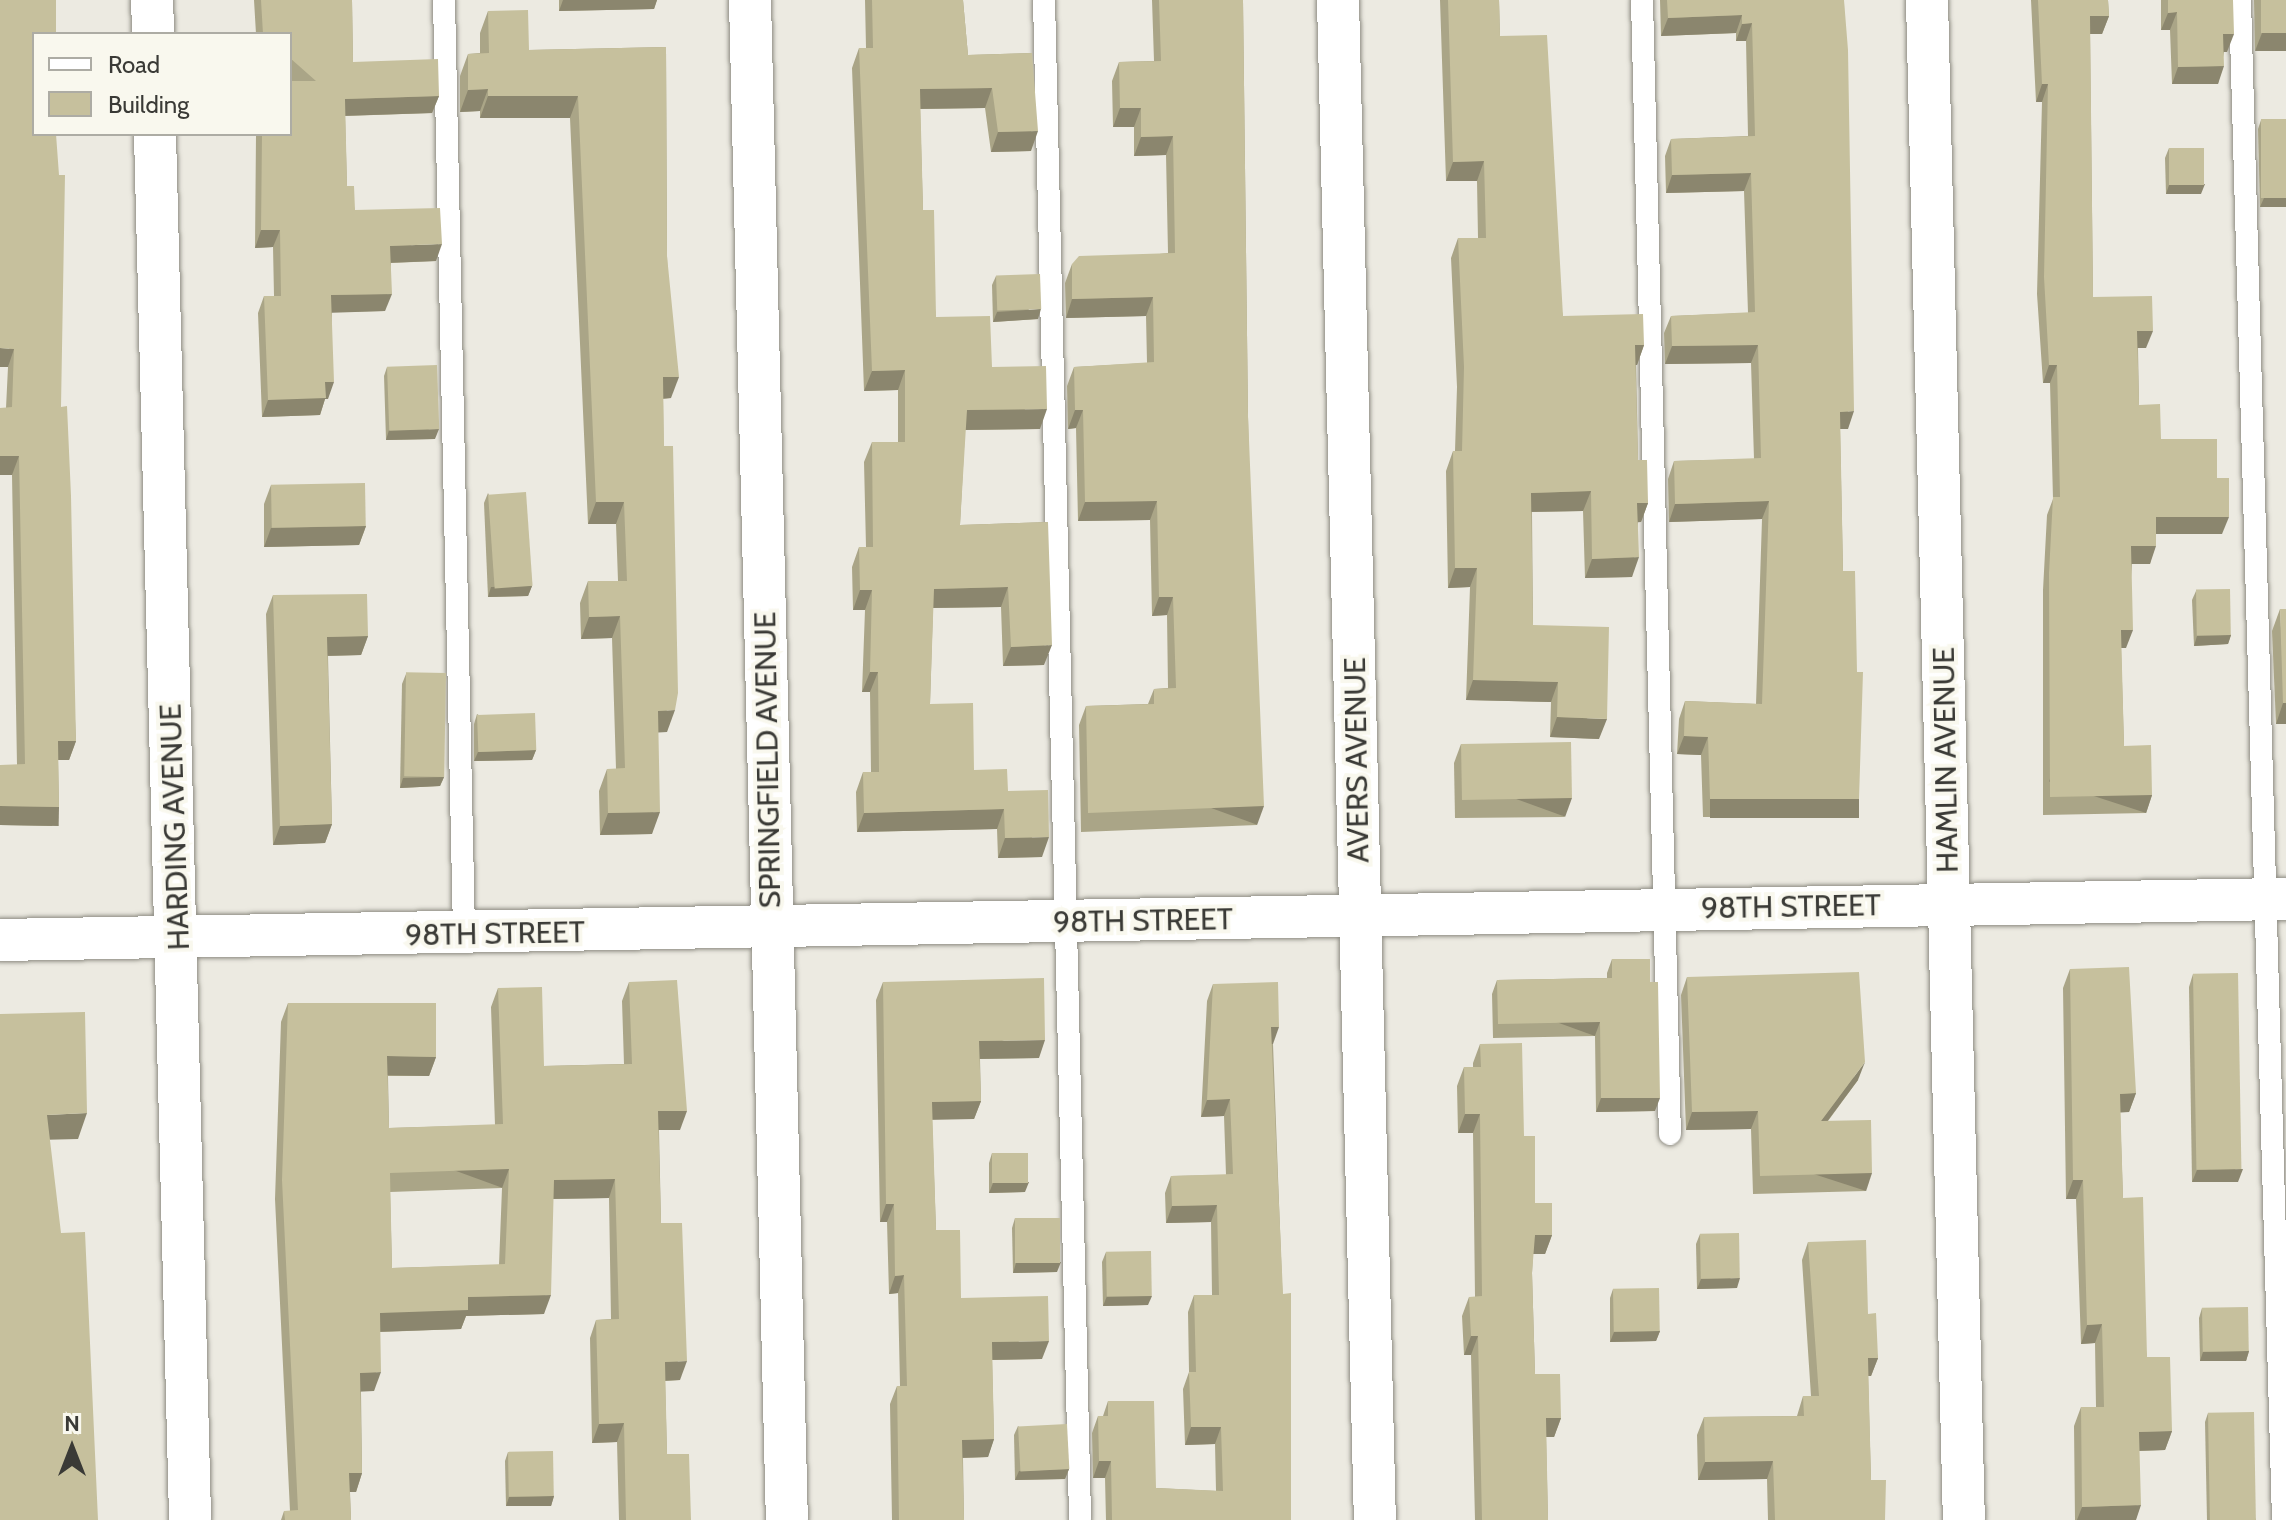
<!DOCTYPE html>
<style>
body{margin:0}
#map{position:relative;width:2286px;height:1520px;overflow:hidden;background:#eceae1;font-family:Cabin,sans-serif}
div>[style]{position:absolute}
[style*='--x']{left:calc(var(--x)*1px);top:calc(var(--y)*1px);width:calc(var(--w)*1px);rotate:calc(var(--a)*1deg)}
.roads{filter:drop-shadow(0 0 2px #8e8c83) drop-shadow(0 0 2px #8e8c83)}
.service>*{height:22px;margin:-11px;padding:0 11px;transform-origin:11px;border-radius:11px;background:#fff}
.minor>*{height:42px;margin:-21px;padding:0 21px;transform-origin:21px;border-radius:21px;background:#fff}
.wall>*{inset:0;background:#aaa587}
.shaded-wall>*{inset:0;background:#8b866e;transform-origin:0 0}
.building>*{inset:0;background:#c6c09d;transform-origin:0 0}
span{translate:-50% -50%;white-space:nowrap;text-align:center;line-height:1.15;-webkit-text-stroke:8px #f9f8ee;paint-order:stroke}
.street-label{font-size:30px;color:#3a3a36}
.legend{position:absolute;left:32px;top:32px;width:260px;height:104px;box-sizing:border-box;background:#f9f8ee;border:2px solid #adaca4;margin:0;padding:10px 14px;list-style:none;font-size:24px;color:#3a3a36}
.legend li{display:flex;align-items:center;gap:16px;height:40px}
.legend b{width:40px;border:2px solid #adaca4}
.north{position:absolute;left:32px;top:1408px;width:80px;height:80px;-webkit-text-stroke:6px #f9f8ee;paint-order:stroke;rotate:0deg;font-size:22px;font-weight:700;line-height:32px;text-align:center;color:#3a3a36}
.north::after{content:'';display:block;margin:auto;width:28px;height:36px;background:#3a3a36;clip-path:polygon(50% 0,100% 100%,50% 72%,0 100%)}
</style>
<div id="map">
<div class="roads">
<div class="service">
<div style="--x:444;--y:0;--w:935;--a:88.77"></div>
<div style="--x:1044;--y:0;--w:1520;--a:88.64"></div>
<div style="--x:1642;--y:0;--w:1134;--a:88.59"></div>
<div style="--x:2240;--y:0;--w:1521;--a:88.38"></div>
</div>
<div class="minor">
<div style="--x:152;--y:0;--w:34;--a:88"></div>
<div style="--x:750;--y:0;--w:1520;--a:88.61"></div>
<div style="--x:1338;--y:0;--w:1520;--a:88.61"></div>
<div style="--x:1927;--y:0;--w:1520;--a:88.61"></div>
<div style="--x:155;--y:134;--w:1386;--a:88.55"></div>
<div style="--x:0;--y:940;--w:2286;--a:-1.03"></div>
</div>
</div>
<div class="wall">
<div style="clip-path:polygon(254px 0,352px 0,353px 62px,439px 96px,432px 113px,345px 116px,347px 186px,355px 210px,436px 261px,391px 263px,385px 311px,332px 312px,328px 399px,325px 399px,320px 415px,262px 417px,258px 313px,264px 296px,274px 296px,273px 247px,255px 248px,256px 134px,290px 134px,290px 34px,256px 34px)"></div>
<div style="clip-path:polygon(559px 0,657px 0,654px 9px,559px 11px)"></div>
<div style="clip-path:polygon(865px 0,963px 0,968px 55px,1032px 53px,1031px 151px,991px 152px,985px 108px,920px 109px,923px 210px,936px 317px,992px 367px,1040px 429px,965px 430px,960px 525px,1048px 522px,1044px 665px,1003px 666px,1001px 607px,933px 608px,930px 704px,974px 770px,1008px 791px,1042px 857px,998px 858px,997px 829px,857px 832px,856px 792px,863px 772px,871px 772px,870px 692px,862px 692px,865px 610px,853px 610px,852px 567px,859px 547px,866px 547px,864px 462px,872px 442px,898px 442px,898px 390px,864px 391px,852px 68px,859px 48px,866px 48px)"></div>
<div style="clip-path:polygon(1152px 0,1243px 0,1248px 416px,1257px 825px,1081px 832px,1079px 725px,1086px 706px,1148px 704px,1154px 689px,1168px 688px,1167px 615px,1152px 616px,1150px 520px,1078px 521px,1076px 428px,1068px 429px,1067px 386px,1074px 367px,1147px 363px,1146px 316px,1066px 318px,1065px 283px,1072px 264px,1168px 253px,1166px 155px,1134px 156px,1134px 127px,1113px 127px,1112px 81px,1119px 62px,1154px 61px)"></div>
<div style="clip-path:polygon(1440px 0,1499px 0,1500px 36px,1563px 316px,1644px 345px,1637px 365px,1636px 365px,1638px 460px,1648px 503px,1641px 522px,1638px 522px,1632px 577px,1585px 578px,1583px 511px,1532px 512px,1533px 625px,1599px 739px,1550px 737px,1551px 702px,1466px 700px,1470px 587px,1448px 588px,1446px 471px,1453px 451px,1455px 451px,1457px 387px,1451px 258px,1458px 238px,1478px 238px,1477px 181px,1446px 181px)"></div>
<div style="clip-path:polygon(1660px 0,1844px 0,1848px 429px,1840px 429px,1843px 571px,1859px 799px,1853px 817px,1703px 817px,1701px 755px,1677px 754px,1679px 719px,1685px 701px,1756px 704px,1762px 519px,1669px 522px,1668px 479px,1674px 461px,1754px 459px,1751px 363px,1665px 364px,1664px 333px,1671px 316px,1748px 313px,1744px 191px,1666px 193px,1665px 156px,1671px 139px,1748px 136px,1746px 41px,1736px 41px,1736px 33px,1661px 36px)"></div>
<div style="clip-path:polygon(2031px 0,2108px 0,2109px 16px,2102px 34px,2090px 34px,2093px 297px,2146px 348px,2138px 348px,2139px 405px,2161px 439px,2217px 478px,2222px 534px,2156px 534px,2150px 564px,2132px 564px,2126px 648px,2121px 648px,2124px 746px,2152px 795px,2146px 813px,2043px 815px,2043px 590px,2047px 515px,2053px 499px,2050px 383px,2043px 383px,2037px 294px,2042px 102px,2036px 102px)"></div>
<div style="clip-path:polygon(2161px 0,2233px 0,2227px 52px,2224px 52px,2218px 84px,2172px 84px,2170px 30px,2161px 30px)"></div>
<div style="clip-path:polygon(2254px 0,2286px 0,2255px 51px)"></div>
<div style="clip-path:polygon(488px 11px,529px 50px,666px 47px,667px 256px,671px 398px,663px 399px,667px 732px,658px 732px,652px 834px,600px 835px,599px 791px,607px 769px,616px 769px,612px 638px,581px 639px,580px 603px,588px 581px,618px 581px,616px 524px,588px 524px,570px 118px,480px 118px,480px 111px,460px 112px,460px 76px,468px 54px,480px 53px,480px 33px)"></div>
<div style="clip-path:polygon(34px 34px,61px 407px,76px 741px,69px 760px,58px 760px,59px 807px,52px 826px,0 825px,0 765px,17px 765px,12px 475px,6px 408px,8px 367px)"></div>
<div style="clip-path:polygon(2261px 120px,2286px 207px,2260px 207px,2258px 129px)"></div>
<div style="clip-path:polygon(2169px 148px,2201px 194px,2166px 194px,2165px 158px)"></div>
<div style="clip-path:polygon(996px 276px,1038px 319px,993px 322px,992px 285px)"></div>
<div style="clip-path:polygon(387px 367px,435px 439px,386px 440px,384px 376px)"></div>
<div style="clip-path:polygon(271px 485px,366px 526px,359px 545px,264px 547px,264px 504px)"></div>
<div style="clip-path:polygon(488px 493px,532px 586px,528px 596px,488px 597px,484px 503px)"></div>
<div style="clip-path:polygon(2196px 591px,2231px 635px,2228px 644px,2194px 646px,2192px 600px)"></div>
<div style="clip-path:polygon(273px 595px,368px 636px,361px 655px,328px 656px,332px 824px,325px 843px,273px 845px,266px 614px)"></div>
<div style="clip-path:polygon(2280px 609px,2286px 724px,2276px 724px,2272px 631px)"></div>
<div style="clip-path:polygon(406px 674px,444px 777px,440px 786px,400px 788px,402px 684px)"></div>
<div style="clip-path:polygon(477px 714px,536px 750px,532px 760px,474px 761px,474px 724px)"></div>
<div style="clip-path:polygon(1461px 744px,1565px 817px,1455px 818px,1454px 763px)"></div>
<div style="clip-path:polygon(1612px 959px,1650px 982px,1655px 1111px,1596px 1112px,1595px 1036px,1493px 1038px,1492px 994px,1497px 980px,1607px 978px,1607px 973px)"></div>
<div style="clip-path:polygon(2070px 969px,2136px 1093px,2129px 1112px,2120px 1112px,2123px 1198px,2147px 1357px,2172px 1431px,2165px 1450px,2139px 1451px,2136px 1520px,2075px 1520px,2074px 1426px,2081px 1407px,2096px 1407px,2095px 1343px,2081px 1344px,2076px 1199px,2066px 1199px,2063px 988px)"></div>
<div style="clip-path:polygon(2193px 974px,2238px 1182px,2192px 1182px,2189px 987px)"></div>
<div style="clip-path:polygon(1687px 977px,1858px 1080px,1828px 1121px,1866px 1191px,1753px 1194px,1751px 1129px,1686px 1130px,1681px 995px)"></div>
<div style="clip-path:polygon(evenodd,629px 982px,680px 1130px,659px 1130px,661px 1223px,680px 1380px,665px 1381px,667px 1454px,691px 1520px,619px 1520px,617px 1442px,592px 1443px,590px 1338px,596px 1320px,611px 1319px,609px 1198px,553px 1199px,544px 1314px,466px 1316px,461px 1329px,380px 1332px,374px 1391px,361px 1391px,362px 1473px,356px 1492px,350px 1492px,351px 1520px,281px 1520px,284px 1511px,290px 1511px,275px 1199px,281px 1022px,288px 1003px,436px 1057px,429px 1076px,388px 1076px,389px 1128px,495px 1125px,491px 1007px,498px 988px,544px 1066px,624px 1064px,622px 1001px,629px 982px,502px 1188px,499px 1265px,392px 1268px,390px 1192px,502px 1188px)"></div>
<div style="clip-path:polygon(883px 982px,1039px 1058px,980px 1059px,981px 1101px,974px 1119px,932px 1119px,936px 1230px,961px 1298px,1042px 1359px,992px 1360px,994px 1439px,988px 1457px,963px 1458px,964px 1520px,892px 1520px,890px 1404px,897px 1386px,900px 1386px,898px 1293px,889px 1294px,887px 1222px,880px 1222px,876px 1000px)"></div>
<div style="clip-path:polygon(1213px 984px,1273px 1044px,1291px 1520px,1106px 1520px,1105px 1478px,1093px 1478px,1092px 1433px,1098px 1416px,1103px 1416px,1108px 1401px,1156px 1488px,1216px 1491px,1215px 1444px,1185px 1445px,1183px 1389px,1189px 1372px,1188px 1312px,1194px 1295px,1212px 1295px,1211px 1222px,1166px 1223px,1165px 1193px,1171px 1176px,1226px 1175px,1224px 1116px,1201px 1117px,1207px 1001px)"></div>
<div style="clip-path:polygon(1480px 1044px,1524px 1136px,1535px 1203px,1552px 1235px,1545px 1254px,1533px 1254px,1532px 1273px,1535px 1374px,1561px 1418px,1554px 1437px,1546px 1437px,1548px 1520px,1475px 1520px,1471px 1355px,1464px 1355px,1462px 1316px,1469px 1297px,1475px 1297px,1473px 1133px,1458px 1133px,1457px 1086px,1464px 1067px,1473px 1067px,1473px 1063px)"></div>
<div style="clip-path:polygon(992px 1153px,1025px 1192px,989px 1193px,989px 1163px)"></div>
<div style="clip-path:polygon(1015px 1218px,1057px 1272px,1013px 1273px,1012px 1228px)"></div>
<div style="clip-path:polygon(1700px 1234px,1737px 1288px,1697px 1289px,1696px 1244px)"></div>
<div style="clip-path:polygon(1808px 1242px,1868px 1314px,1878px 1358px,1871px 1376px,1868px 1376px,1871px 1480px,1885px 1520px,1768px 1520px,1767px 1479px,1698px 1480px,1697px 1435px,1704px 1417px,1797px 1416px,1803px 1396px,1811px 1396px,1802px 1260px)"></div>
<div style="clip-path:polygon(1106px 1252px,1148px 1305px,1103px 1306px,1102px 1262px)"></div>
<div style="clip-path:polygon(1613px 1289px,1660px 1331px,1656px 1341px,1610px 1342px,1610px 1298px)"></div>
<div style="clip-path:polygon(2202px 1308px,2249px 1351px,2246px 1361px,2200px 1361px,2199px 1318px)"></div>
<div style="clip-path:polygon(2208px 1413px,2256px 1520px,2207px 1520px,2205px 1422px)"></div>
<div style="clip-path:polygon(1018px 1426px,1069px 1469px,1065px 1479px,1015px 1480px,1014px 1435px)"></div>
<div style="clip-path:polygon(508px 1452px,554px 1496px,551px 1506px,506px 1506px,505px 1461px)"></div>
</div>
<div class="shaded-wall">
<div style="clip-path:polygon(563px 0,657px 0,654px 9px,559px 11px)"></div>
<div style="clip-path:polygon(2177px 12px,2170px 30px,2161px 30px,2168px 13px)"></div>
<div style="clip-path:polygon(1742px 15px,1736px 33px,1661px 36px,1668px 18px)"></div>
<div style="clip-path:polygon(2090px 16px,2109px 16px,2102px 34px,2083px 34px)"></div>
<div style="clip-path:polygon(1752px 23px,1746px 41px,1736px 41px,1742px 24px)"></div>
<div style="clip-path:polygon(2262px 33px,2286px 33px,2286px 51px,2255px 51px)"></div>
<div style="clip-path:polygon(2223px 34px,2234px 34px,2227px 52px,2217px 52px)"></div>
<div style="clip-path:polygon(2224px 66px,2218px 84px,2172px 84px,2178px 67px)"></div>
<div style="clip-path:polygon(2042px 84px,2048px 84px,2042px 102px,2036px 102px)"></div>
<div style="clip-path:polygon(992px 88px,985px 108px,912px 109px,920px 89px)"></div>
<div style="clip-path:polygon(488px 89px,480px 111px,460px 112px,468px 90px)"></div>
<div style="clip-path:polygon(439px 96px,432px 113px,339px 116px,345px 99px)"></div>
<div style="clip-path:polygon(488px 96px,578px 96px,570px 118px,480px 118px)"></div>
<div style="clip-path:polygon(1120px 108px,1141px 108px,1134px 127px,1113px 127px)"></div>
<div style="clip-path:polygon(1038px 131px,1031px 151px,991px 152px,998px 132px)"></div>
<div style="clip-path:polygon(1173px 136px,1166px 155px,1134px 156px,1141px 137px)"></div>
<div style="clip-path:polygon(1484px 161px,1477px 181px,1446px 181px,1453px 162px)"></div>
<div style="clip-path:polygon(1751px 173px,1744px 191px,1666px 193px,1672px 175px)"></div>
<div style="clip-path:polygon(2205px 184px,2201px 194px,2166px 194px,2169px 185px)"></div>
<div style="clip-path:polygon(2264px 198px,2286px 198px,2286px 207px,2260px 207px)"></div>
<div style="clip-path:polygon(261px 230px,280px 230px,273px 247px,255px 248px)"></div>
<div style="clip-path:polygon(442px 244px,436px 261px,384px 263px,390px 246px)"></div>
<div style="clip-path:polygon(392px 294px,385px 311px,325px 313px,331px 295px)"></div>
<div style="clip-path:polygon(1153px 297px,1146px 316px,1066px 318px,1072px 299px)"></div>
<div style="clip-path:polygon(1041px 309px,1038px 319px,993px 322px,997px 312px)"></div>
<div style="clip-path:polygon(2137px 331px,2153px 331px,2146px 348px,2131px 348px)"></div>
<div style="clip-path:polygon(1635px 345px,1644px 345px,1637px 365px,1628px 365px)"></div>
<div style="clip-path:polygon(1758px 345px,1751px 363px,1665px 364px,1672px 346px)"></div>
<div style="clip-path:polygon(0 348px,14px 349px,8px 367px,0 367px)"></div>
<div style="clip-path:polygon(2049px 365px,2057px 365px,2050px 383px,2043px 383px)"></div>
<div style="clip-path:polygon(905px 370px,898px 390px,864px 391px,872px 371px)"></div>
<div style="clip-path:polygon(663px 377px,679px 377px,671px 398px,655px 399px)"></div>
<div style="clip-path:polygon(325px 382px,334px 382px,328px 399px,325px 399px,320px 415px,262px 417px,268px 400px)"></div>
<div style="clip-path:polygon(1047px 409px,1040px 429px,959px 430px,967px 410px)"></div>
<div style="clip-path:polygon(1075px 410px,1083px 410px,1076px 428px,1068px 429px)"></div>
<div style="clip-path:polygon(1854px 411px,1848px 429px,1834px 429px,1840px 412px)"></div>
<div style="clip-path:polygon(439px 429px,435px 439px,386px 440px,389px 430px)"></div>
<div style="clip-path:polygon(0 456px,19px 456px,12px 475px,0 475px)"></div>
<div style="clip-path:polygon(1591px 491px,1583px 511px,1524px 512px,1531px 493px)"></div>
<div style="clip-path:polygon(1157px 501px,1150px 520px,1078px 521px,1085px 502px)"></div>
<div style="clip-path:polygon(1769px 501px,1762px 519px,1669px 522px,1675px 504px)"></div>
<div style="clip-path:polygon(596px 502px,624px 502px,616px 524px,588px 524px)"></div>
<div style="clip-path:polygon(1637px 503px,1648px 503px,1641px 522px,1630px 523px)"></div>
<div style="clip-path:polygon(2156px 517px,2229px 517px,2222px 534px,2149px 534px)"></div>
<div style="clip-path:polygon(366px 526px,359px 545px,264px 547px,271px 528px)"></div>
<div style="clip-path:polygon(2131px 546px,2156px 546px,2150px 564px,2125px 564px)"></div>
<div style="clip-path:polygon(1639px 557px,1632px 577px,1585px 578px,1592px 559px)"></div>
<div style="clip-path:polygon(1455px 568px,1477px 568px,1470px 587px,1448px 588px)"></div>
<div style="clip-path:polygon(532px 586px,528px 596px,488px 597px,491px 587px)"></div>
<div style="clip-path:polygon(1008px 587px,1001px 607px,927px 608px,934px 589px)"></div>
<div style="clip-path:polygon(860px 590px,872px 590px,865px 610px,853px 610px)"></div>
<div style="clip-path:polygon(1159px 597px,1173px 597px,1167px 615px,1152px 616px)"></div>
<div style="clip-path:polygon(620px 616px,612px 638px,581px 639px,589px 617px)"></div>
<div style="clip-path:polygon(2121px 630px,2133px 630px,2126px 648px,2114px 648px)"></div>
<div style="clip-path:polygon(2231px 635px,2228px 644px,2194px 646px,2197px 636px)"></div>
<div style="clip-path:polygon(368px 636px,361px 655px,320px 656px,327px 637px)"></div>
<div style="clip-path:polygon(1052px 645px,1044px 665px,1003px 666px,1011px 647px)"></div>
<div style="clip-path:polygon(870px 672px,878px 672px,870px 692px,862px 692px)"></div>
<div style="clip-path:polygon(1473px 680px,1558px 682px,1551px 702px,1466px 700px)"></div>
<div style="clip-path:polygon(2283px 703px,2286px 703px,2286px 724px,2276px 724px)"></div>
<div style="clip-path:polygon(675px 710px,667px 732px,650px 733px,658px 711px)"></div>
<div style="clip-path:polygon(1557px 717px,1607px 719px,1599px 739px,1550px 737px)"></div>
<div style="clip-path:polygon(1684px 736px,1708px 737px,1701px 755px,1677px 754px)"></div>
<div style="clip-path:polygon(58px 741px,76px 741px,69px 760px,51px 760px)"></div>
<div style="clip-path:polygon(536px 750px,532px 760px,474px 761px,478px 752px)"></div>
<div style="clip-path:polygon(444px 777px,440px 786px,400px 788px,403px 778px)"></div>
<div style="left:2152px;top:795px;width:19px;height:102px;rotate:108deg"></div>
<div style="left:1572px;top:798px;width:20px;height:110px;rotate:110deg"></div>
<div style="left:1710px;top:799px;width:149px;height:19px"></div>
<div style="left:0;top:806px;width:59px;height:19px;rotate:1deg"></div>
<div style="left:1264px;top:806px;width:20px;height:176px;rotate:110deg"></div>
<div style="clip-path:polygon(1004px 809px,997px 829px,857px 832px,864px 813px)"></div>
<div style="clip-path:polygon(660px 812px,652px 834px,600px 835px,608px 813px)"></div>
<div style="clip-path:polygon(332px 824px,325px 843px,273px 845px,280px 826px)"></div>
<div style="clip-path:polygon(1049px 837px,1042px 857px,998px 858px,1005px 838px)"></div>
<div style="left:1600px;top:1022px;width:15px;height:102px;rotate:110deg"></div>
<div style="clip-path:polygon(1271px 1027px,1279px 1027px,1273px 1044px,1265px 1044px)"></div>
<div style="clip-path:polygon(1045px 1040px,1039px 1058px,973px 1059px,979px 1041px)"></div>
<div style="clip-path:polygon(387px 1056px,436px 1057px,429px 1076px,380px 1075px)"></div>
<div style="clip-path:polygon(1865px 1062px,1858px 1080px,1814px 1139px,1821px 1121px)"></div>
<div style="clip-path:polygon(2136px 1093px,2129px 1112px,2113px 1113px,2120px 1094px)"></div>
<div style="clip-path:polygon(1601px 1098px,1660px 1098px,1655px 1111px,1596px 1112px)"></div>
<div style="clip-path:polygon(1230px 1099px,1224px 1116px,1201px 1117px,1207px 1100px)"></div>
<div style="clip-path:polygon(981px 1101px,974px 1119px,925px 1120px,932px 1102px)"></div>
<div style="clip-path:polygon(658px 1111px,687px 1111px,680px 1130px,651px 1130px)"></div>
<div style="clip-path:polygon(1758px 1111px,1751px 1129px,1686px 1130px,1692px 1112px)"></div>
<div style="clip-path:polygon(87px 1113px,78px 1139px,38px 1140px,47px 1115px)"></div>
<div style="clip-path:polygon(1465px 1114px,1480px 1114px,1473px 1133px,1458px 1133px)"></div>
<div style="left:509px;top:1169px;width:20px;height:119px;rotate:110deg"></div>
<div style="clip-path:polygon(2243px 1169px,2238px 1182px,2192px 1182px,2197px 1170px)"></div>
<div style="left:1872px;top:1173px;width:19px;height:112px;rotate:108deg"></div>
<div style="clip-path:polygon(615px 1179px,609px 1198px,547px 1199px,554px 1180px)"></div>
<div style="clip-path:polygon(2073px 1180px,2083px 1180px,2076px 1199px,2066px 1199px)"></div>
<div style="clip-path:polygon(1029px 1182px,1025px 1192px,989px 1193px,993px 1183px)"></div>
<div style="clip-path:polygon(886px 1204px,894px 1204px,887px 1222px,880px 1222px)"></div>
<div style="clip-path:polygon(1217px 1205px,1211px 1222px,1166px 1223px,1172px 1206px)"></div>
<div style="clip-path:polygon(1535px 1235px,1552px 1235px,1545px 1254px,1528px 1254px)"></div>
<div style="clip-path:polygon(1061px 1262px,1057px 1272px,1013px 1273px,1016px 1263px)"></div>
<div style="clip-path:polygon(904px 1275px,898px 1293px,889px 1294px,895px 1276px)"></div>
<div style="clip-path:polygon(1740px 1278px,1737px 1288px,1697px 1289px,1701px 1279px)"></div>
<div style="clip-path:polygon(551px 1295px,544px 1314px,466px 1316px,461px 1329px,373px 1332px,380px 1313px,468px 1297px)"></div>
<div style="clip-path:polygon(1107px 1296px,1152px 1296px,1148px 1305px,1103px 1306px)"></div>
<div style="clip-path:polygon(2102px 1324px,2095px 1343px,2081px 1344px,2087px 1325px)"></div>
<div style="clip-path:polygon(1660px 1331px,1656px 1341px,1610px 1342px,1614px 1332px)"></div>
<div style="clip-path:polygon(1471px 1336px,1478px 1336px,1471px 1355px,1464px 1355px)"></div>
<div style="clip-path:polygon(1049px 1341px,1042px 1359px,985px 1360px,992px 1342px)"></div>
<div style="clip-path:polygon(2249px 1351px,2246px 1361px,2200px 1361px,2203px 1352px)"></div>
<div style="clip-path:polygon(1868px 1358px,1878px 1358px,1871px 1376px,1861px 1376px)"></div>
<div style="clip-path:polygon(687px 1361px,680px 1380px,658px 1381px,665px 1362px)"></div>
<div style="clip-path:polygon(381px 1372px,374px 1391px,353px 1392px,360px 1373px)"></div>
<div style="clip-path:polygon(1546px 1418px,1561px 1418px,1554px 1437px,1539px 1437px)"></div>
<div style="clip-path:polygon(624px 1423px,617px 1442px,592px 1443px,599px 1424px)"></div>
<div style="clip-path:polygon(1191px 1427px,1221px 1427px,1215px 1444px,1185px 1445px)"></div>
<div style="clip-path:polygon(2172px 1431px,2165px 1450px,2132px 1451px,2139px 1432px)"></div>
<div style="clip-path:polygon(994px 1439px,988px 1457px,956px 1458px,962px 1440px)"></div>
<div style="clip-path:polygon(1099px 1461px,1111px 1461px,1105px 1478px,1093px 1478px)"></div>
<div style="clip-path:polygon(1773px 1461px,1767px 1479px,1698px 1480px,1705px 1462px)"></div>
<div style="clip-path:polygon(1069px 1469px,1065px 1479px,1015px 1480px,1019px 1471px)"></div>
<div style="clip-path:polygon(349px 1473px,362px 1473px,356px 1492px,342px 1492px)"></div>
<div style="clip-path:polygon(554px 1496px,551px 1506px,506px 1506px,509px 1497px)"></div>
<div style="clip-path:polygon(2141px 1505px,2136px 1520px,2077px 1520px,2082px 1507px)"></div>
</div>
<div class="building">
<div style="clip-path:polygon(0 0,56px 0,56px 34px,34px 34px,34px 134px,56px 134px,59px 175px,65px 175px,61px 407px,67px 406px,71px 496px,76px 741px,58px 741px,59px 807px,0 806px,0 765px,25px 764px,19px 456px,0 456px,0 408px,12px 407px,14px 349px,0 348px)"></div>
<div style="clip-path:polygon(261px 0,352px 0,353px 62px,438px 59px,439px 96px,345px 99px,347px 186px,354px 186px,355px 210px,440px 208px,442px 244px,390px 246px,392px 294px,331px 295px,334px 382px,325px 382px,326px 398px,268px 400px,264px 296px,281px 296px,280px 230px,261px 230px,262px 134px,290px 134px,290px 81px,316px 81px,290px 58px,290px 34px,263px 34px)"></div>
<div style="clip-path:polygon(872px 0,963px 0,968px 55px,1032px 53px,1038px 131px,998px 132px,992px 88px,920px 89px,923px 210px,934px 210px,936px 317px,990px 316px,992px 367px,1046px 366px,1047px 409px,967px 410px,960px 525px,1048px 522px,1052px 645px,1011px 647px,1008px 587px,934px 589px,930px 704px,973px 703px,974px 770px,1007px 769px,1008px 791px,1048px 790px,1049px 837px,1005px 838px,1004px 809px,864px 813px,863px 772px,879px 772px,878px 672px,870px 672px,872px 590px,860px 590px,859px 547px,873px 547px,872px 442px,905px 442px,905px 370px,872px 371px,859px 48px,873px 48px)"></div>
<div style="clip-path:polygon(1159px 0,1243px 0,1248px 416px,1264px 806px,1088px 813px,1086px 706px,1154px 704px,1154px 689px,1176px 688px,1173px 597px,1159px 597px,1157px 501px,1085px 502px,1083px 410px,1075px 410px,1074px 367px,1154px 362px,1153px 297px,1072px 299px,1072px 264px,1079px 256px,1175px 253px,1173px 136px,1141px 137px,1141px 108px,1120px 108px,1119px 62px,1161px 61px)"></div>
<div style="clip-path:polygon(1448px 0,1499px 0,1500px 36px,1547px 35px,1563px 316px,1643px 314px,1644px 345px,1635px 345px,1638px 460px,1647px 460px,1648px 503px,1637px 503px,1639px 557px,1592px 559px,1591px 491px,1531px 493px,1533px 625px,1609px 627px,1607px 719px,1557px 717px,1558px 682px,1473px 680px,1477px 568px,1455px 568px,1453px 451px,1462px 451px,1464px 367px,1458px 238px,1486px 238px,1484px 161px,1453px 162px)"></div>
<div style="clip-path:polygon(1667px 0,1844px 0,1848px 50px,1854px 411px,1840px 412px,1843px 571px,1855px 571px,1857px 672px,1863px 672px,1859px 799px,1710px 799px,1708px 737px,1684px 736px,1685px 701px,1762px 704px,1769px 501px,1675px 504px,1674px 461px,1761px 458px,1758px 345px,1672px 346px,1671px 316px,1755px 312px,1751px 173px,1672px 175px,1671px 139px,1755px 136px,1752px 23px,1742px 24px,1742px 15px,1668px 18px)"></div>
<div style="clip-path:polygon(2038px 0,2108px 0,2109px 16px,2090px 16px,2093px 297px,2152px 296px,2153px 331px,2137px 331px,2139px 405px,2160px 404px,2161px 439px,2217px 439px,2217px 478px,2229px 478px,2229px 517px,2156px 517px,2156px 546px,2131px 546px,2133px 630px,2121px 630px,2124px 746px,2151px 745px,2152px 795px,2050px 797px,2049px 573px,2053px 497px,2060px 497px,2057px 365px,2049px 365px,2044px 277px,2048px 84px,2042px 84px)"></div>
<div style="clip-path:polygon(2168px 0,2233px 0,2234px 34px,2223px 34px,2224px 66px,2178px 67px,2177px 12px,2168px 13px)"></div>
<div style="left:2261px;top:0;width:25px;height:33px"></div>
<div style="clip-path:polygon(528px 10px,529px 50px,666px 47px,667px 256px,679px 377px,663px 377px,664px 446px,673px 446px,678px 693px,675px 710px,658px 711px,660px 812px,608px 813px,607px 769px,625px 768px,620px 616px,589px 617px,588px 581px,627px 581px,624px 502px,596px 502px,578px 96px,488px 96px,488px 89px,468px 90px,468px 54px,489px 53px,488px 11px)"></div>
<div style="left:2286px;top:119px;width:79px;height:25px;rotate:90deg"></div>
<div style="left:2169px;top:148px;width:35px;height:37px"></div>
<div style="left:1040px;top:274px;width:35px;height:44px;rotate:88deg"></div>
<div style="left:437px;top:365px;width:64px;height:50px;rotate:88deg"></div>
<div style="left:365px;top:483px;width:43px;height:94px;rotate:89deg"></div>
<div style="left:526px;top:492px;width:94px;height:38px;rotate:86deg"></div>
<div style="left:2230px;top:589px;width:46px;height:34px;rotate:89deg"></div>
<div style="clip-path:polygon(367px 594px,368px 636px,327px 637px,332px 824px,280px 826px,273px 595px)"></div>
<div style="clip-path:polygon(2280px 609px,2286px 609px,2286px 703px,2283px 703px)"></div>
<div style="left:446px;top:673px;width:104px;height:40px;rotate:91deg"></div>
<div style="left:535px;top:713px;width:37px;height:58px;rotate:88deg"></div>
<div style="left:1571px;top:742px;width:56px;height:110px;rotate:89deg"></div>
<div style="clip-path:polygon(1612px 959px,1650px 959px,1650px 982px,1658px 982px,1660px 1098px,1601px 1098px,1600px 1022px,1498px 1024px,1497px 980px,1612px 978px)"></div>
<div style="clip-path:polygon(2129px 967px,2136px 1093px,2120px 1094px,2123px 1198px,2143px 1197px,2147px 1357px,2170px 1357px,2172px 1431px,2139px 1432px,2141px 1505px,2082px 1507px,2081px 1407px,2104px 1407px,2102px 1324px,2087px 1325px,2083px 1180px,2073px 1180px,2070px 969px)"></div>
<div style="clip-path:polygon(1859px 972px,1865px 1062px,1821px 1121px,1871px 1120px,1872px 1173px,1760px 1176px,1758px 1111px,1692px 1112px,1687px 977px)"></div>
<div style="left:2238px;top:973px;width:196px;height:45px;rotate:89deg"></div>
<div style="clip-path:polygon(1044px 978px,1045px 1040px,979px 1041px,981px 1101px,932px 1102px,936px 1230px,960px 1230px,961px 1298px,1048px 1296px,1049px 1341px,992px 1342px,994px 1439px,962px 1440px,964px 1520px,899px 1520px,897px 1386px,907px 1386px,904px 1275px,895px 1276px,894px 1204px,886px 1204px,883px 982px)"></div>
<div style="clip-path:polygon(evenodd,677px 980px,687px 1111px,658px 1111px,661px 1223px,682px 1223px,687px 1361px,665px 1362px,667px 1454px,689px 1454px,691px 1520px,626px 1520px,624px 1423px,599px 1424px,596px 1320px,619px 1319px,615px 1179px,554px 1180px,551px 1295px,468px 1297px,468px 1310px,380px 1313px,381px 1372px,360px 1373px,362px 1473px,349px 1473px,351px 1520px,285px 1520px,284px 1511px,298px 1510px,282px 1180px,288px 1003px,436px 1003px,436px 1057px,387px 1056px,389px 1128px,503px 1124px,498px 988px,542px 987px,544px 1066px,632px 1064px,629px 982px,677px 980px,509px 1169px,505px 1264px,392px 1268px,390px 1173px,509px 1169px)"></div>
<div style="clip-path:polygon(1278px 982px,1279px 1027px,1271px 1027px,1283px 1294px,1291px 1293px,1291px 1520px,1112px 1520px,1111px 1461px,1099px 1461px,1098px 1416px,1108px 1416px,1108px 1401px,1154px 1401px,1156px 1488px,1223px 1491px,1221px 1427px,1191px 1427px,1189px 1372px,1196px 1372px,1194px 1295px,1219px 1295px,1217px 1205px,1172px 1206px,1171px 1176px,1233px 1174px,1230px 1099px,1207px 1100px,1213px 984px)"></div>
<div style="clip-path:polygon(85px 1012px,87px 1113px,47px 1115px,61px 1233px,85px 1232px,98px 1520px,0 1520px,0 1014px)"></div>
<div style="clip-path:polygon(1522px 1043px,1524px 1136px,1535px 1136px,1535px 1203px,1552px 1203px,1552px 1235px,1535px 1235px,1532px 1273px,1535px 1374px,1560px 1374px,1561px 1418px,1546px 1418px,1548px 1520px,1482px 1520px,1478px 1336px,1471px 1336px,1469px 1297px,1482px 1296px,1480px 1114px,1465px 1114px,1464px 1067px,1481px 1067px,1480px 1044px)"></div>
<div style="left:992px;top:1153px;width:36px;height:30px"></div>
<div style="left:1015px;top:1218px;width:45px;height:45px"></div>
<div style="left:1739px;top:1233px;width:45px;height:39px;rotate:89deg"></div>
<div style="clip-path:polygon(1866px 1240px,1868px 1314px,1876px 1313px,1878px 1358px,1868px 1358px,1871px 1480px,1886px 1480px,1885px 1520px,1775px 1520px,1773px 1461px,1705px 1462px,1704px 1417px,1804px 1416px,1803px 1396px,1819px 1396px,1808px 1242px)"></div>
<div style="left:1151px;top:1251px;width:45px;height:45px;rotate:89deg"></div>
<div style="left:1659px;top:1288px;width:43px;height:46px;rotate:89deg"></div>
<div style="left:2248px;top:1307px;width:44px;height:46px;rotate:89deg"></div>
<div style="left:2254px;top:1412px;width:108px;height:46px;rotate:89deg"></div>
<div style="left:1067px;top:1424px;width:45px;height:49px;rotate:87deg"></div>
<div style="left:553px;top:1451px;width:45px;height:45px;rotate:89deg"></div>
</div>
<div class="street-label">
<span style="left:768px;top:760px;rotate:-91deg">SPRINGFIELD AVENUE</span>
<span style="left:1357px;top:760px;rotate:-91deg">AVERS AVENUE</span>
<span style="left:1946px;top:760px;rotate:-91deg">HAMLIN AVENUE</span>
<span style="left:175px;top:827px;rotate:-92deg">HARDING AVENUE</span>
<span style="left:1791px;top:907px;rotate:-1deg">98TH STREET</span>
<span style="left:1143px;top:921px;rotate:-1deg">98TH STREET</span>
<span style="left:495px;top:934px;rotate:-1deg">98TH STREET</span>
</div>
<ul class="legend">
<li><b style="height:10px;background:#fff"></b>Road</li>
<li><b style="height:22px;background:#c6c09d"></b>Building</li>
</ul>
<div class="north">N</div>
</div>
